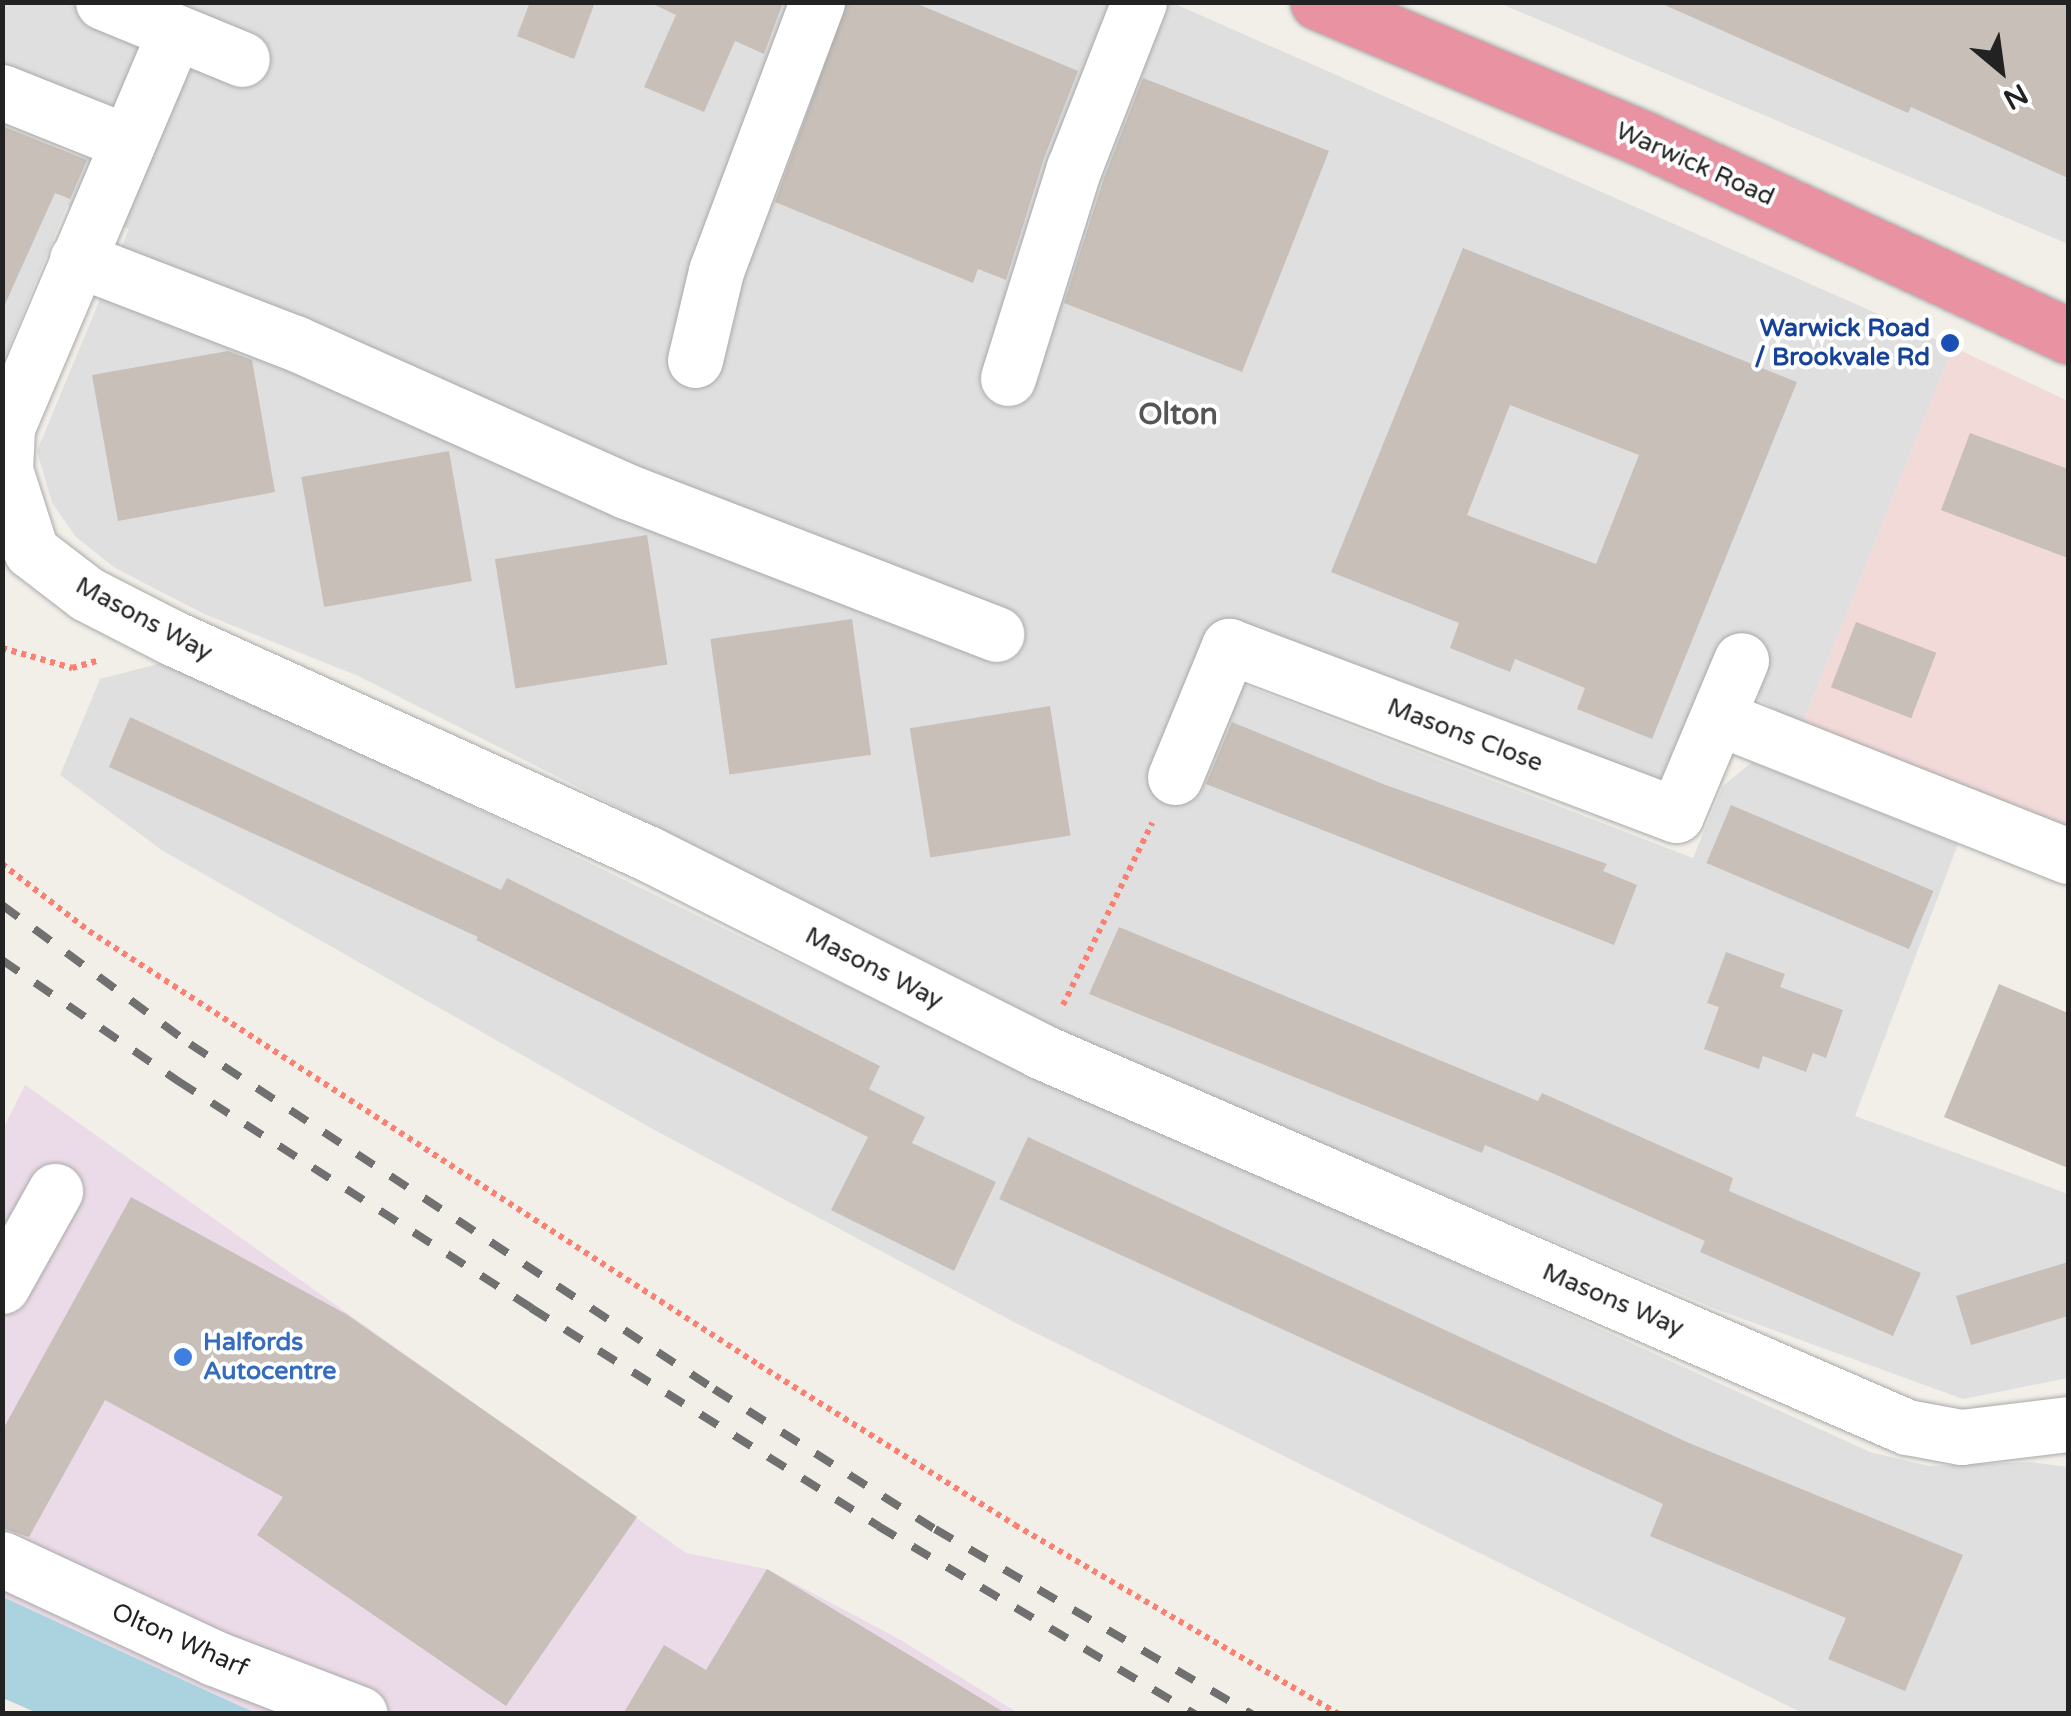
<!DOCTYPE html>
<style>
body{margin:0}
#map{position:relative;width:2071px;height:1716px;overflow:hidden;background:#f2efe9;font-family:"Varela Round",sans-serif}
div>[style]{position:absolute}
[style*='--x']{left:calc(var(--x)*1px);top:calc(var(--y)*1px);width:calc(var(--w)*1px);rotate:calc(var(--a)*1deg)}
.residential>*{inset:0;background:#e0dfdf}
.commercial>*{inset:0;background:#f2dad9}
.industrial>*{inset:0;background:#ebdbe8}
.water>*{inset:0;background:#aad3df}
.building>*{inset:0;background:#c7bfb8;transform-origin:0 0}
.path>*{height:6px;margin-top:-3px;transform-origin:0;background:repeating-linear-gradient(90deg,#fa8072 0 5px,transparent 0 10px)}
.roads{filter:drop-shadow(0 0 2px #a9a9a9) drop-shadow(0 0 2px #a9a9a9)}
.minor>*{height:55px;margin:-27.5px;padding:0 27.5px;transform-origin:27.5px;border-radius:27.5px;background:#fff}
.highway>*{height:55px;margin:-27.5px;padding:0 27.5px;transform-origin:27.5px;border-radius:27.5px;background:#e892a2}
.rail>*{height:8px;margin-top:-4px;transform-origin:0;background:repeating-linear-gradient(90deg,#707070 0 20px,transparent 0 40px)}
.dots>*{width:28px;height:28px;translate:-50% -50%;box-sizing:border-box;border:5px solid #fff;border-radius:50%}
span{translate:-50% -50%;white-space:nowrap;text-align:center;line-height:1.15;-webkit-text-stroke:8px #fff;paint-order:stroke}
.street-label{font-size:25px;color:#222}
.transit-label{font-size:25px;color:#164399;font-weight:700}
.right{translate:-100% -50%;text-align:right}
.shop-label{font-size:25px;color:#366cbe;font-weight:700}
.left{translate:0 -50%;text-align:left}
.quarter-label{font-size:30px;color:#555;font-weight:700}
.frame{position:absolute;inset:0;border:5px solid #222;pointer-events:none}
.north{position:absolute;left:1951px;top:20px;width:100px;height:100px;-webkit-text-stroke:8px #fff;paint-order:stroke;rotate:151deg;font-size:28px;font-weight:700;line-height:40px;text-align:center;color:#222}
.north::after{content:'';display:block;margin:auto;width:35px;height:45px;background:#222;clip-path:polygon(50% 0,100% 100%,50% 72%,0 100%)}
</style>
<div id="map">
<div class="residential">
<div style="clip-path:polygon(3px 2px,1173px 3px,1953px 347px,1801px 728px,1759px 699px,1753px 662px,1666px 789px,1208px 671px,1693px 858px,1723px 786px,1752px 762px,1958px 844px,1855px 1116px,2068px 1194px,2068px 1378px,1963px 1399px,1718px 1310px,1086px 1044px,358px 676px,204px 614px,115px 568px,76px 537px,52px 503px,37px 451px,129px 229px,67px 205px,3px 362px)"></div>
<div style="clip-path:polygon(1499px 3px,2068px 3px,2068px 244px)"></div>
<div style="clip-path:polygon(173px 660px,754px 943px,1870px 1452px,1929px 1466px,2031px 1462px,2068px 1467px,2068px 1713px,1802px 1713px,1010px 1320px,649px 1127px,163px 851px,60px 775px,100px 679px)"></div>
</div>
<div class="commercial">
<div style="clip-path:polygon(1953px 347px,2068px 401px,2068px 826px,1801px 728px)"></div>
</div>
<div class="industrial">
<div style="clip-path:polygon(25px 1085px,686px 1553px,767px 1569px,899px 1639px,1018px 1713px,256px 1713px,3px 1597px,2px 1131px)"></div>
</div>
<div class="water">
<div style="clip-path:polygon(3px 1597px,216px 1695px,256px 1713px,37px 1713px,3px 1698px)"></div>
</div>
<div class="building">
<div style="clip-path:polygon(530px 2px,595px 2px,574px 59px,517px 36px)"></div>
<div style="clip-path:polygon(649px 2px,783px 2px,764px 54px,735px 41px,704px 112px,644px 87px,676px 15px)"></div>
<div style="clip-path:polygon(847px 2px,913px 2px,1078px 71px,1044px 158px,1006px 280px,978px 269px,973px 283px,775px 202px)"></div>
<div style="clip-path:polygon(1658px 2px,2068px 2px,2068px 178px,1911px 107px,1908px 113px)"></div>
<div style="clip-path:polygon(1143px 78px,1329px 151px,1242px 372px,1064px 303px,1104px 178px)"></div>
<div style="clip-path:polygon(2px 126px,87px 160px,70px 199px,55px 193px,2px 311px)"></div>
<div style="clip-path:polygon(evenodd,1463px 248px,1797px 382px,1652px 739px,1577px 709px,1585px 688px,1515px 659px,1510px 672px,1450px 648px,1459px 623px,1331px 572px,1463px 248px,1510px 405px,1639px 455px,1596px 564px,1467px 515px,1510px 405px)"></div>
<div style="clip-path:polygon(228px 351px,252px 360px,275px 492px,118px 521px,92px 375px)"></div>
<div style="clip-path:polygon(1970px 433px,2068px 469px,2068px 558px,1941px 510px)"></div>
<div style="left:449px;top:451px;width:132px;height:150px;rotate:80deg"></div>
<div style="left:647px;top:535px;width:131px;height:154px;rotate:81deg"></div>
<div style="left:852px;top:619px;width:137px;height:143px;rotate:82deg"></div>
<div style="left:1856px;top:622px;width:86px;height:70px;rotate:21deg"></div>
<div style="left:1050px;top:706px;width:131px;height:142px;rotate:81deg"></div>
<div style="clip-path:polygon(130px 717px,501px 890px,507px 878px,880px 1066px,869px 1089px,925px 1117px,912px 1143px,996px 1182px,954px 1271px,831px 1210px,868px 1137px,476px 940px,478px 937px,109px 767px)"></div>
<div style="clip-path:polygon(1232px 722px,1383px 784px,1607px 864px,1603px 871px,1637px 885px,1614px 945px,1206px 784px)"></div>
<div style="left:1731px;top:805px;width:220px;height:63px;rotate:23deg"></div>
<div style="clip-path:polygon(1119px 927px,1538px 1101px,1542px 1093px,1733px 1178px,1729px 1191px,1921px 1273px,1893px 1336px,1700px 1252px,1705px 1241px,1552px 1173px,1485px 1145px,1482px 1153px,1089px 994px)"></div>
<div style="clip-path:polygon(1726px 952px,1785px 974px,1780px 987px,1843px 1010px,1826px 1058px,1813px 1053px,1806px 1072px,1763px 1056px,1759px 1069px,1704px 1049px,1719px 1007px,1707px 1003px)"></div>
<div style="clip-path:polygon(1999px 984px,2068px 1013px,2068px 1168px,1944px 1117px)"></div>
<div style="clip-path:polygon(1028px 1137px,1689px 1443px,1963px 1555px,1905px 1691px,1828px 1659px,1846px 1618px,1650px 1536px,1663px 1504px,999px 1199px)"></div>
<div style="clip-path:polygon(131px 1197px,346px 1314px,637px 1517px,506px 1706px,257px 1535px,283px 1497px,105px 1400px,29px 1537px,2px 1528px,2px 1431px)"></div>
<div style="clip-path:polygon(2068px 1262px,2068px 1316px,1971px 1345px,1956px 1296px)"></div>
<div style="clip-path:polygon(767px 1569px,1007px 1714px,623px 1714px,664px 1645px,706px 1670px)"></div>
</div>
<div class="path">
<div style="--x:2;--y:648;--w:73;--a:15.9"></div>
<div style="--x:72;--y:668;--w:29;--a:-16"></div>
<div style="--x:2;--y:864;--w:110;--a:37.6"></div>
<div style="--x:89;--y:931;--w:798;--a:32.93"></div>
<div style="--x:759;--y:1365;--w:302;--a:32"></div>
<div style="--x:1015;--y:1525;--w:374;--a:30.3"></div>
<div style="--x:1063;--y:1005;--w:203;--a:-63.9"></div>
<div style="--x:2;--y:1713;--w:2;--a:27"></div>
</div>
<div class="roads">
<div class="minor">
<div style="--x:103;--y:2;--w:150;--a:22.3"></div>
<div style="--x:174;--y:34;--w:428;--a:113"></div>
<div style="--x:7;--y:428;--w:42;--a:92.7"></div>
<div style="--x:5;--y:470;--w:85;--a:72.2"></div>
<div style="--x:31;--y:551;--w:71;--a:37.5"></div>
<div style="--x:87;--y:594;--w:97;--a:27.1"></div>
<div style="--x:173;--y:638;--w:523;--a:24.41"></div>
<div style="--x:649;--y:854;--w:438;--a:26.7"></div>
<div style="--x:1040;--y:1051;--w:945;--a:23.45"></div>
<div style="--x:1907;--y:1427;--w:55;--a:10.5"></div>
<div style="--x:1961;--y:1437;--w:108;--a:-6.9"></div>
<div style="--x:2;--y:92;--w:135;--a:21.8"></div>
<div style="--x:77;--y:259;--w:234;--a:21.1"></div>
<div style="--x:295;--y:343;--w:363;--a:24.1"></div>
<div style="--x:626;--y:491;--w:397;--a:21.1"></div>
<div style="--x:695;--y:360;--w:91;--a:-76.7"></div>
<div style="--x:716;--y:271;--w:287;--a:-69.4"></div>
<div style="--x:1008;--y:378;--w:220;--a:-72.6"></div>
<div style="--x:1074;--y:168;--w:178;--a:-68.6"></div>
<div style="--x:1719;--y:718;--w:375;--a:21.6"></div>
<div style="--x:1175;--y:777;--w:142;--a:-67.6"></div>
<div style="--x:1229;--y:646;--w:478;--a:20.7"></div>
<div style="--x:1676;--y:815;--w:168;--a:-67.2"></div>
<div style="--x:2;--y:1286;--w:109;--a:-60.8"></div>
<div style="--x:2;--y:1559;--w:234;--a:25"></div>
<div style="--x:214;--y:1658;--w:156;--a:21"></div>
</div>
<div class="highway">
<div style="--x:1318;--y:2;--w:356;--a:22.8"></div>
<div style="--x:1646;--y:140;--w:465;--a:24.9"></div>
</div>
</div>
<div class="rail">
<div style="--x:2;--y:905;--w:234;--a:36.5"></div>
<div style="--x:190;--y:1044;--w:627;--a:33.36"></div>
<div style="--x:714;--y:1389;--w:262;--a:32.4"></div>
<div style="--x:935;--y:1529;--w:367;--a:30.3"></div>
<div style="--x:2;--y:960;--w:214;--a:34.5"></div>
<div style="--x:178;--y:1081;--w:420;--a:32.7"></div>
<div style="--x:531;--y:1308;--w:410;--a:32.1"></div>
<div style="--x:878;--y:1526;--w:369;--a:30.7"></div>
</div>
<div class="dots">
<div style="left:1950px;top:343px;background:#1a4fb4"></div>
<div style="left:183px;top:1357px;background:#3f7fe0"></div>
</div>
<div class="street-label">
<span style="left:1695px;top:164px;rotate:24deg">Warwick Road</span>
<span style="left:144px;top:619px;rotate:28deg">Masons Way</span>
<span style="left:1465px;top:735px;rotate:21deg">Masons Close</span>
<span style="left:874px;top:968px;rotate:27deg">Masons Way</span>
<span style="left:1613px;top:1300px;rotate:23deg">Masons Way</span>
<span style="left:180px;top:1640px;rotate:24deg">Olton Wharf</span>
</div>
<div class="transit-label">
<span class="right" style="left:1930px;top:343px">Warwick Road<br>/ Brookvale Rd</span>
</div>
<div class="shop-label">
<span class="left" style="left:203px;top:1357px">Halfords<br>Autocentre</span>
</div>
<div class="quarter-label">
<span style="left:1178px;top:415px">Olton</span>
</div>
<div class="frame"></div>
<div class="north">N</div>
</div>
